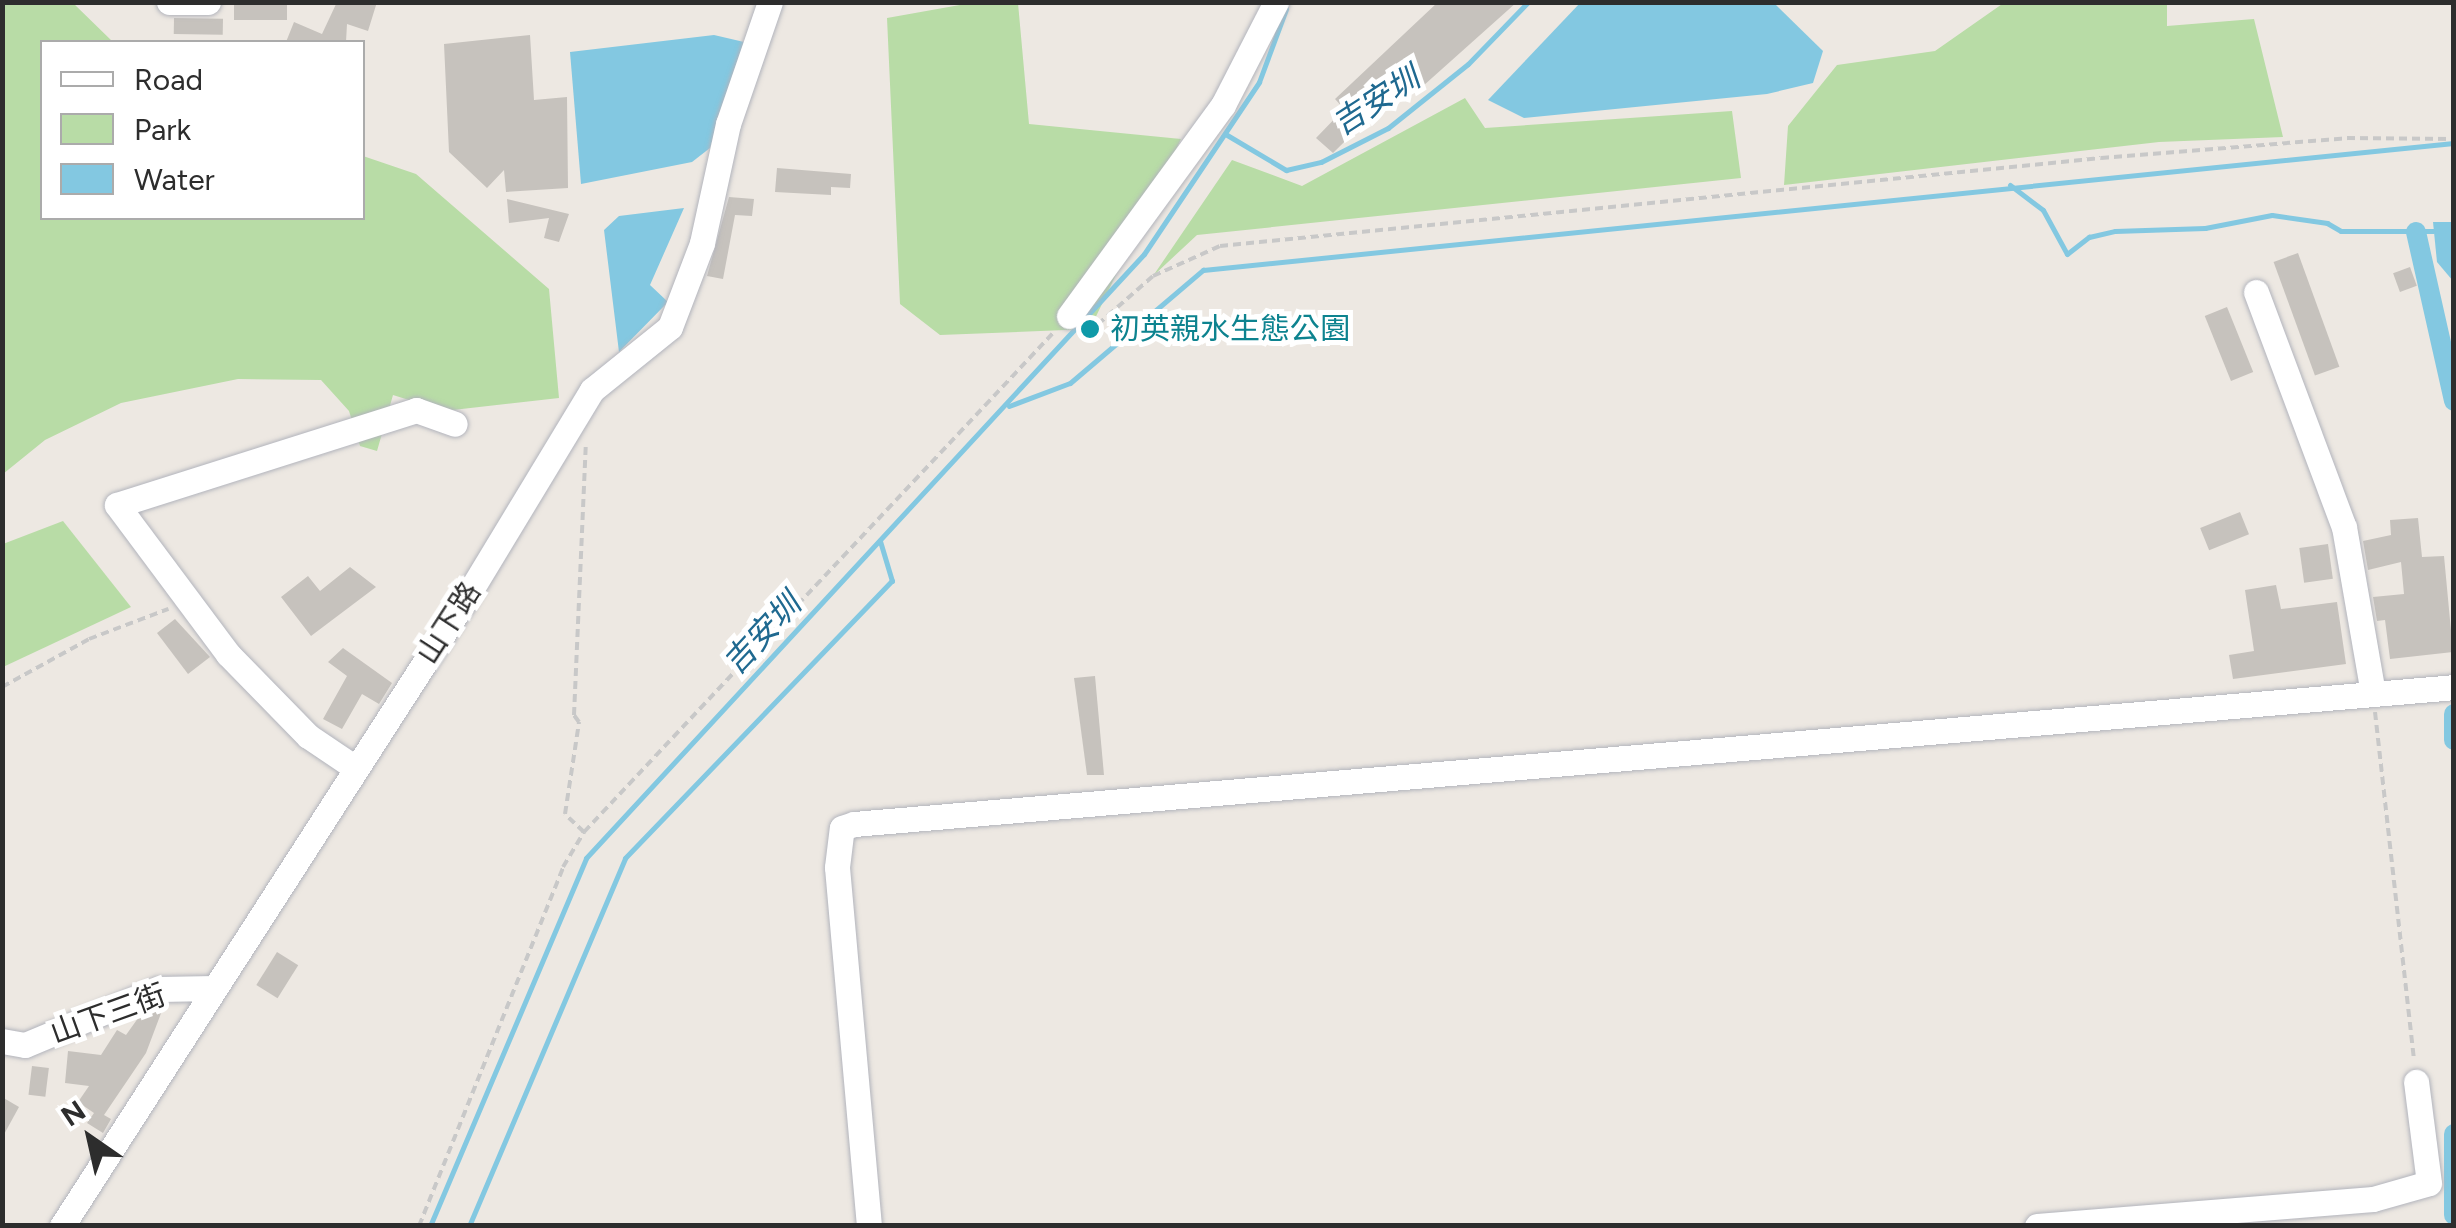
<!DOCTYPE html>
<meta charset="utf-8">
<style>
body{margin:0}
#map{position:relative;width:2456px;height:1228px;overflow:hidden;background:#ede8e2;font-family:Figtree,"Noto Sans TC",sans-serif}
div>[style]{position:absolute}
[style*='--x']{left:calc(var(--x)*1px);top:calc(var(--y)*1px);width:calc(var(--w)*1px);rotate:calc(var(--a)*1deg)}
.green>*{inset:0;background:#b8dca6}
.water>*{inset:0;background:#83c8e1}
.stream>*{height:5px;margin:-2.5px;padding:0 2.5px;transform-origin:2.5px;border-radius:2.5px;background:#83c8e1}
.canal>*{height:20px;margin:-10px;padding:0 10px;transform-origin:10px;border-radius:10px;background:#83c8e1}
.building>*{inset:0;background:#c6c2bd;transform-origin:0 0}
.path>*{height:4px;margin-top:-2px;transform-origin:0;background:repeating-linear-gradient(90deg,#c8c8c8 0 8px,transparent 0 13px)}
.roads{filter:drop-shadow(0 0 2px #b2b4bc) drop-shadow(0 0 2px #b2b4bc)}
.minor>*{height:25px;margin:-12.5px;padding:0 12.5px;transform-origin:12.5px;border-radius:12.5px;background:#fff}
.dots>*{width:28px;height:28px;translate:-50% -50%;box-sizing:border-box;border:5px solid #fff;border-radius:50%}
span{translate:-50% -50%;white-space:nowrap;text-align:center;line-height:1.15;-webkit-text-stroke:10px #fff;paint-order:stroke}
.culture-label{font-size:30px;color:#0d838f}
.left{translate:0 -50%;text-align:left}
.street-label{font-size:30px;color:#2d2d2d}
.water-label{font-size:32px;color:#1f6990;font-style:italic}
.frame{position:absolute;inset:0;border:5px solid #2d2d2d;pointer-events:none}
.legend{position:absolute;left:40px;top:40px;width:325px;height:180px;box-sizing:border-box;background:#fff;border:2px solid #ababab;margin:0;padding:12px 18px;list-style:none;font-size:30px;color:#2d2d2d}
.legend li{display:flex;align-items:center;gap:20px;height:50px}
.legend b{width:50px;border:2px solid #ababab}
.north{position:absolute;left:40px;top:1088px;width:100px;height:100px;-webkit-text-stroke:8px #fff;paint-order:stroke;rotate:326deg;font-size:28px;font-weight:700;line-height:40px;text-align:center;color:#2d2d2d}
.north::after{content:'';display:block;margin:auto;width:35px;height:45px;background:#2d2d2d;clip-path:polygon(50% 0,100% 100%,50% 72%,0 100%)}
</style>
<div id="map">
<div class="green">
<div style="clip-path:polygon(2005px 2px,2167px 3px,2167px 26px,2254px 19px,2283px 137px,2159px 142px,1784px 185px,1788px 126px,1837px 65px,1935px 51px)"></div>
<div style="clip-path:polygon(3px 3px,73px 3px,113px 42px,42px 42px,42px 218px,362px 218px,363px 156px,416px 174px,549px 289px,559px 398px,444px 411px,393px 395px,377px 451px,360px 446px,349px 411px,321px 380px,238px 379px,121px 403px,45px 440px,3px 474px)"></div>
<div style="clip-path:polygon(971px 3px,1018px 3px,1029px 124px,1181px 139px,1090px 329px,940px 335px,900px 304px,887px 18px)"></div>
<div style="clip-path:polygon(1465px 98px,1485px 128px,1732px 111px,1741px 178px,1197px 235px,1153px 276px,1232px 160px,1302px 186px)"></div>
<div style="clip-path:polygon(63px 521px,131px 607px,3px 667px,3px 544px)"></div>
</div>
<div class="water">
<div style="clip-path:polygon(1581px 2px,1774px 3px,1823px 51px,1813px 83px,1767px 94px,1524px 118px,1488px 100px)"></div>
<div style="clip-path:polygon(714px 35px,744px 42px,710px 148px,692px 162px,581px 184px,570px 52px)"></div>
<div style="clip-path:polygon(684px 208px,650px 285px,668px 302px,619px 352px,604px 230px,619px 216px)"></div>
<div style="clip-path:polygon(2433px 222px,2453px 222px,2453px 281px,2437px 262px)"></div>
</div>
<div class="stream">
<div style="--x:1227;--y:135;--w:69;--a:30.7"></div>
<div style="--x:1286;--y:170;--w:36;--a:-13"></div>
<div style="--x:1321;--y:162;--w:75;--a:-26.9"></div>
<div style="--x:1388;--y:128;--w:102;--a:-38.7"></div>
<div style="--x:1468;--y:64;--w:86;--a:-45.9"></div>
<div style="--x:2010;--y:185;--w:41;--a:37.1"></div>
<div style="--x:2043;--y:210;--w:50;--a:61.4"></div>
<div style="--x:2067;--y:254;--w:28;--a:-38"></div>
<div style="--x:2089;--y:237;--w:27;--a:-13"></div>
<div style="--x:2115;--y:231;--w:90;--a:-1.9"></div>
<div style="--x:2205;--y:228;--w:68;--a:-11"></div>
<div style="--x:2272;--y:215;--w:56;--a:8.3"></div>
<div style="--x:2327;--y:223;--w:16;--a:30"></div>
<div style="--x:2341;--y:231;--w:92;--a:0"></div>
<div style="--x:1009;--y:406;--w:65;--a:-20.7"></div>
<div style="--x:1070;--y:383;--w:175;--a:-40.4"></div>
<div style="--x:1203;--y:270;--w:1257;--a:-5.8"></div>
<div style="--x:430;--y:1226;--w:400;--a:-67"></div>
<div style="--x:586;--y:858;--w:822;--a:-47.27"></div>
<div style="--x:1144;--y:254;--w:207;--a:-56.2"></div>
<div style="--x:1259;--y:82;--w:78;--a:-69.7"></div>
<div style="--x:469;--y:1226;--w:400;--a:-67"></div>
<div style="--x:625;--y:858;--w:385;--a:-46.1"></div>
<div style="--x:892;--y:581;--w:42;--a:-106.7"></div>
</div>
<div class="canal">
<div style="--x:2416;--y:232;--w:173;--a:77.3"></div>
<div style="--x:2454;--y:714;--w:26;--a:90"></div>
<div style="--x:2454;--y:1134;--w:81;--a:90"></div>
</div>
<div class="building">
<div style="clip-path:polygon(337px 2px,377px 2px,368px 31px,347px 24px,346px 42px,286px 42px,294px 22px,322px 34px)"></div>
<div style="clip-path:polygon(1438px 2px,1517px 2px,1423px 86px,1413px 74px,1333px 153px,1316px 138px,1344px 109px,1335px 99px)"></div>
<div style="left:287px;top:4px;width:16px;height:53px;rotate:90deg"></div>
<div style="left:174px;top:18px;width:49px;height:16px;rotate:1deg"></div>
<div style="clip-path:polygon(530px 35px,534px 100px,567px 97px,568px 188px,506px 192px,504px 170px,487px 188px,449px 152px,444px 44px)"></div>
<div style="clip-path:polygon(777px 168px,851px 174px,850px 188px,831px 187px,831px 195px,775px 192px)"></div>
<div style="clip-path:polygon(729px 197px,754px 199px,752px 216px,735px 215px,723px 279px,707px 276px)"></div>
<div style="clip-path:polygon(507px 199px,569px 214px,559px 242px,544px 238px,549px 218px,509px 223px)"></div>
<div style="left:2298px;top:253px;width:121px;height:26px;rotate:70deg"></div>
<div style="left:2410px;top:267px;width:20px;height:18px;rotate:70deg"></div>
<div style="left:2227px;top:307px;width:70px;height:24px;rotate:68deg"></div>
<div style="left:2240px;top:512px;width:24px;height:43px;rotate:68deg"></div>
<div style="clip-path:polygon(2418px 518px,2422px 557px,2444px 556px,2453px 652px,2390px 659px,2385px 620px,2377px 621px,2373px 597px,2404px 594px,2401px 562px,2368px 570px,2363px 541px,2391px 535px,2390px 520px)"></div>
<div style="left:2328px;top:544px;width:35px;height:29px;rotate:82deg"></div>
<div style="clip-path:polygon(350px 567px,376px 587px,311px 636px,281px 597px,308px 576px,320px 591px)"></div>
<div style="clip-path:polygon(2276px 585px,2281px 609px,2337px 602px,2346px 664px,2233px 679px,2229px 655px,2254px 651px,2245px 590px)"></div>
<div style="clip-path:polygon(175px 619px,210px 657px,188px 674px,157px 633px)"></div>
<div style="clip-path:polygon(343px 648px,392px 683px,379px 704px,362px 694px,342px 729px,323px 719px,347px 676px,328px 662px)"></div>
<div style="clip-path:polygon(1095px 676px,1104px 775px,1087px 775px,1074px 678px)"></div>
<div style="left:277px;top:952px;width:25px;height:39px;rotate:32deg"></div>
<div style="clip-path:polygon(163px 1008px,146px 1053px,104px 1115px,111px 1119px,103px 1133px,87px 1123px,94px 1113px,78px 1102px,89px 1086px,65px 1083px,68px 1051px,101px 1055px,117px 1030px,126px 1035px,141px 1014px)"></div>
<div style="left:32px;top:1066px;width:17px;height:29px;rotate:7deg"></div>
<div style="clip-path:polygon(2px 1097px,19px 1107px,2px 1138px)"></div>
</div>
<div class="path">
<div style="--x:1084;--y:329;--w:6;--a:45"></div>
<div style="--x:1088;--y:333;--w:86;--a:-41.2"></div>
<div style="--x:1153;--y:276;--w:73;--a:-24.1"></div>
<div style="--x:1220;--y:246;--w:885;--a:-5.7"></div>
<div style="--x:2101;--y:158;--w:247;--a:-4.6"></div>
<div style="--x:2347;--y:138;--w:107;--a:0.5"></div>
<div style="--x:2;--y:687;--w:99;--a:-28.9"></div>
<div style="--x:89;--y:639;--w:85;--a:-20.8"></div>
<div style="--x:2375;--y:712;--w:351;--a:83.6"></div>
<div style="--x:584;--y:832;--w:26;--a:-137"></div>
<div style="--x:565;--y:814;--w:93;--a:-81.3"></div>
<div style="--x:579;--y:722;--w:9;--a:-126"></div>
<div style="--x:574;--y:715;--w:271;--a:-87.5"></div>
<div style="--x:419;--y:1226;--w:387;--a:-68.1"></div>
<div style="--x:563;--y:867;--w:41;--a:-59"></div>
<div style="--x:584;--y:832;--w:688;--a:-46.77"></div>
</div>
<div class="roads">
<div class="minor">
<div style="--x:169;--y:2;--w:39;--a:0"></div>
<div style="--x:2256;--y:292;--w:251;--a:69.5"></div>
<div style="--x:2344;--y:527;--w:169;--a:80.1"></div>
<div style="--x:1069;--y:316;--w:261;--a:-53.9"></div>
<div style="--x:1223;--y:105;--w:116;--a:-62.8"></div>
<div style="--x:354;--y:767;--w:55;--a:-146"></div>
<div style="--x:308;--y:736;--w:115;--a:-134.3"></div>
<div style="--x:228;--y:654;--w:186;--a:-126.7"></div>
<div style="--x:117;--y:505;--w:314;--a:-17.6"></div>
<div style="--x:416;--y:410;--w:41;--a:19.7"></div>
<div style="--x:2;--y:1041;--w:23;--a:10"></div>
<div style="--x:25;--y:1045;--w:145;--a:-22.7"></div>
<div style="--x:159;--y:989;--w:55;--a:-1"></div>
<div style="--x:62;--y:1226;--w:741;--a:-57.23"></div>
<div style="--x:463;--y:603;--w:249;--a:-58.8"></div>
<div style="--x:592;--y:390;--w:100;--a:-38.9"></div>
<div style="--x:670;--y:327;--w:90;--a:-69.1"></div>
<div style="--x:702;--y:243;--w:122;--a:-77.7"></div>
<div style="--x:728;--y:124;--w:129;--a:-71"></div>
<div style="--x:869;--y:1226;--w:360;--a:-95.1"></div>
<div style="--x:837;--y:867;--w:39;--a:-83"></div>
<div style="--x:842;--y:828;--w:13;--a:-18"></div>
<div style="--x:854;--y:824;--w:1606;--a:-4.89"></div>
<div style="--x:2037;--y:1226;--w:337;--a:-4.6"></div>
<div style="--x:2373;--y:1199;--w:58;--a:-15.9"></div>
<div style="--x:2429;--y:1183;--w:102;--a:-97.3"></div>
</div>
</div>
<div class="dots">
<div style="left:1090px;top:329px;background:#0f9aa8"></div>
</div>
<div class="culture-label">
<span class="left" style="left:1110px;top:329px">初英親水生態公園</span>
</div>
<div class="street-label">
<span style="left:449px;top:623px;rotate:-57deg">山下路</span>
<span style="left:108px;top:1014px;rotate:-20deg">山下三街</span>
</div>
<div class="water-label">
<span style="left:1376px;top:101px;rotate:-33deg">吉安圳</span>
<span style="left:762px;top:634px;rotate:-47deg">吉安圳</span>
</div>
<div class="frame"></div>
<ul class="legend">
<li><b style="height:12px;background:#fff"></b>Road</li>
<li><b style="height:28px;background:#b8dca6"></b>Park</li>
<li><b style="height:28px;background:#83c8e1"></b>Water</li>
</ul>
<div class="north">N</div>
</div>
